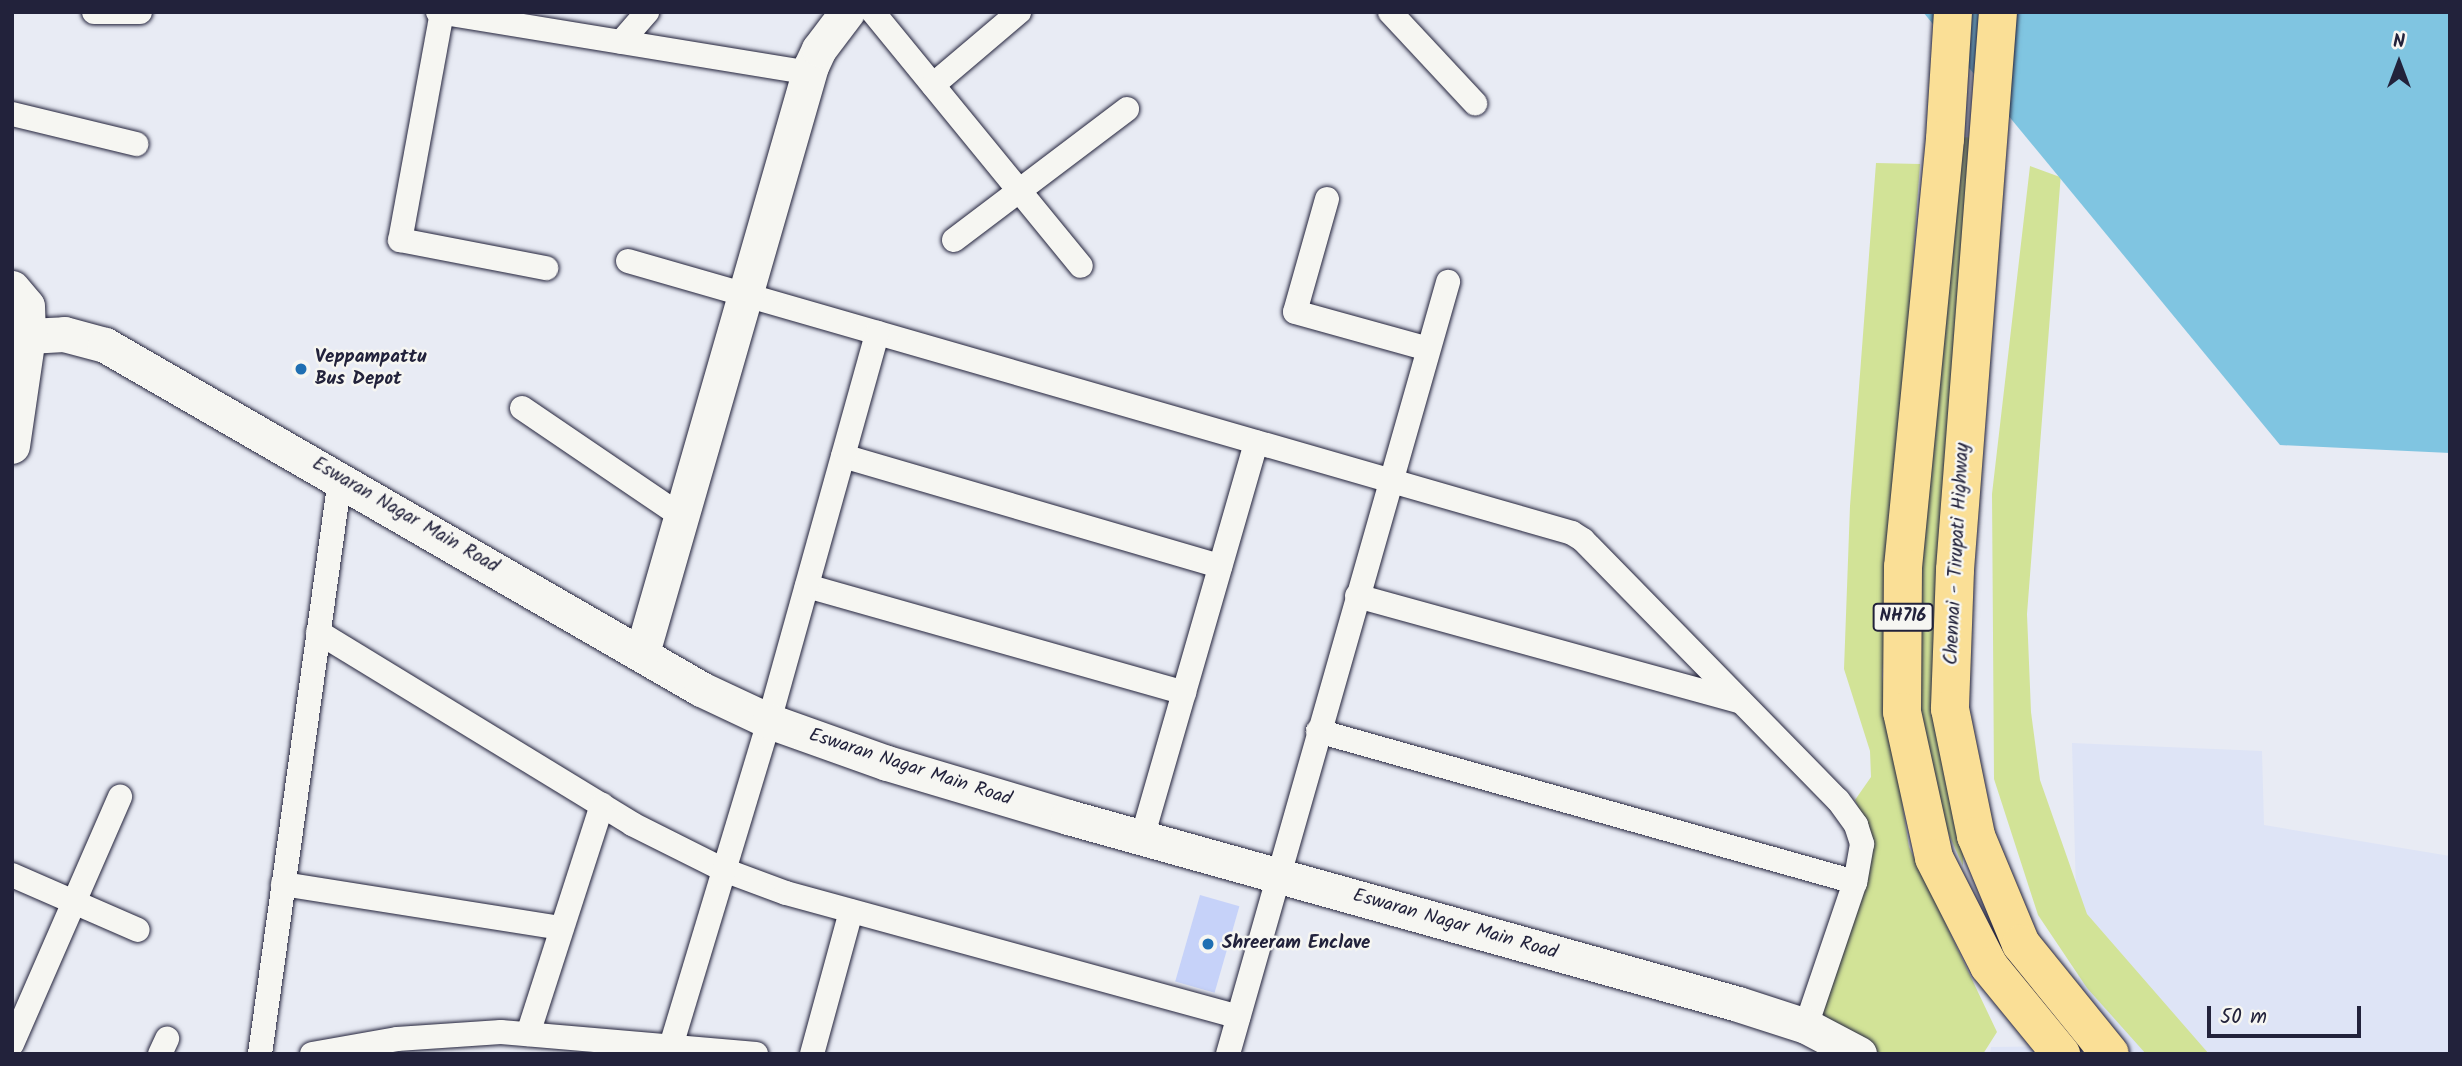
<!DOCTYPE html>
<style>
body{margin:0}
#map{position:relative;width:2462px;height:1066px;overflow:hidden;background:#e8ebf4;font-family:Kalam,sans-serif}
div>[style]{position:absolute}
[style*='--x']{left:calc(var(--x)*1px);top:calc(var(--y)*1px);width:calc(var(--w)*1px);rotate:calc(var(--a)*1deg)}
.built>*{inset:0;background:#dee4f6}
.green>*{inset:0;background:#d2e397}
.water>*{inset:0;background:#80c5e1}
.building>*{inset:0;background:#c6d2f9;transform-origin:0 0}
.roads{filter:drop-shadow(0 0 2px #22223b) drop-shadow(0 0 2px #22223b)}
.street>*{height:24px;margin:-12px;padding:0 12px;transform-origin:12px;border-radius:12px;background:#f6f6f2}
.secondary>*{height:35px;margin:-17.5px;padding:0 17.5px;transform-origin:17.5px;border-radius:17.5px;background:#f6f6f2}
.highway>*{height:38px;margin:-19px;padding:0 19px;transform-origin:19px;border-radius:19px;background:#fadf96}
.dots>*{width:19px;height:19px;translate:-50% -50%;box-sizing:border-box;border:4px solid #f6f6f2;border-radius:50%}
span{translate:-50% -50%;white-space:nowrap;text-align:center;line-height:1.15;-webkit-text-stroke:5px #f6f6f2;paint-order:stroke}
.shield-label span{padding:2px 5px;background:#f6f6f2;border:2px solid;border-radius:5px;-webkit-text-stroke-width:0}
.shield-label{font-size:18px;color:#22223b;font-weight:700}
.poi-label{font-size:19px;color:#22223b;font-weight:700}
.left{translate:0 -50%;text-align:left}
.street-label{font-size:19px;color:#22223b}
.frame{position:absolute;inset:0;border:14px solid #22223b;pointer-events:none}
.north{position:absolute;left:2364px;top:28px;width:70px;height:70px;-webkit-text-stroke:5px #f6f6f2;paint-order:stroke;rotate:0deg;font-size:19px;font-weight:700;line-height:28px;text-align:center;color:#22223b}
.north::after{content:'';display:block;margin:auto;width:24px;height:32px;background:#22223b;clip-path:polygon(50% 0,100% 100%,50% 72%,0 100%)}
.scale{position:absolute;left:2207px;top:1006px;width:154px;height:32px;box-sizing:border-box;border:4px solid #22223b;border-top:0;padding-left:9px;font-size:21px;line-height:24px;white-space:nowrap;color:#22223b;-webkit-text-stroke:5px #f6f6f2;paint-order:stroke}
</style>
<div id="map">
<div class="built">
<div style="clip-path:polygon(2072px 743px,2262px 751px,2264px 825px,2450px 856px,2450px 1054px,1990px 1054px,1991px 1047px,2080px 1046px)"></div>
</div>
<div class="green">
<div style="clip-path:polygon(2066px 108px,2027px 614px,2031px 712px,2040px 780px,2087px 914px,2209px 1054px,2146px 1054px,2087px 988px,2038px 915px,1994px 779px,1992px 494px,2030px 166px,2060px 177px)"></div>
<div style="clip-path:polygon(1961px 137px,1975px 138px,1963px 866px,1947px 830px,1920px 705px,1920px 557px)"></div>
<div style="clip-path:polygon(1876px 163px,1920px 164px,1882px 676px,1909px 847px,1997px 1032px,1983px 1054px,1882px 1054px,1820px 1022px,1872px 837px,1855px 800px,1871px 777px,1870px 751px,1844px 669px,1850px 506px)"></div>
</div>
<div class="water">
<div style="clip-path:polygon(1923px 12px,2450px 12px,2450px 453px,2280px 445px)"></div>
</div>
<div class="building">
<div style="left:1200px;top:895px;width:41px;height:90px;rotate:16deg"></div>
</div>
<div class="roads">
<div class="street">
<div style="--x:94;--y:12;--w:46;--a:0"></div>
<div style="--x:438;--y:12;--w:376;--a:9.3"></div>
<div style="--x:442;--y:12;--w:232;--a:100.4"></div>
<div style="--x:400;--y:240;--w:149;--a:10.9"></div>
<div style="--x:873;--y:12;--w:328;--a:50.7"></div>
<div style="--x:1390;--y:12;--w:125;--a:47"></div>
<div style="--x:621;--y:42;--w:40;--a:-49"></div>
<div style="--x:933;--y:85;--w:113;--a:-40.3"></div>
<div style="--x:12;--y:114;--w:128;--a:13.6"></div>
<div style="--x:1327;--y:199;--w:117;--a:105.8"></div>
<div style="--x:1295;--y:312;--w:138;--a:15.5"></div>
<div style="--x:954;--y:240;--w:217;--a:-37.1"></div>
<div style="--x:628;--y:261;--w:982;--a:16.07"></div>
<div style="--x:1572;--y:533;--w:13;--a:32"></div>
<div style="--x:1583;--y:540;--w:364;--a:45.6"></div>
<div style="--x:1838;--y:800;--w:31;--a:54"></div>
<div style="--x:1856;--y:825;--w:20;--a:72"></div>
<div style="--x:1862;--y:844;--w:39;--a:100"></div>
<div style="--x:1855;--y:882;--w:152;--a:108.8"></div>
<div style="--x:522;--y:408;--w:192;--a:34.2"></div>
<div style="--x:843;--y:456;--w:393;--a:16.3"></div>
<div style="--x:807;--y:586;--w:392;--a:15.8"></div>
<div style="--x:1357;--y:596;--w:398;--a:15.4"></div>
<div style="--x:318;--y:632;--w:368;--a:31.4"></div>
<div style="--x:632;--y:824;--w:103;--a:26.6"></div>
<div style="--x:724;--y:870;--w:66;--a:20.4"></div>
<div style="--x:786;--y:893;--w:469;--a:15.3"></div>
<div style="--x:1318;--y:731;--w:558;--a:15.71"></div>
<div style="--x:1142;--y:838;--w:412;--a:-73.9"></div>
<div style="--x:12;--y:875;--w:137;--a:23.6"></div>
<div style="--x:283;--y:884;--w:282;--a:9"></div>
<div style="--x:528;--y:1034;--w:241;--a:-72.1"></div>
<div style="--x:12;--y:1044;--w:270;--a:-66.4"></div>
<div style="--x:671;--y:1046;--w:339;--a:-73.2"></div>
<div style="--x:769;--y:721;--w:403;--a:-74.4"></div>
<div style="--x:160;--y:1054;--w:17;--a:-65"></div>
<div style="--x:260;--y:1054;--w:581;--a:-82.08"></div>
<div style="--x:312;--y:1054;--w:86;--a:-10"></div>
<div style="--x:397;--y:1039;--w:104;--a:-3.9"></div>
<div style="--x:501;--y:1032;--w:256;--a:4.9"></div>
<div style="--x:812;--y:1054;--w:148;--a:-74.7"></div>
<div style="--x:1228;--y:1054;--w:803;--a:-74.09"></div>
</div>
<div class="secondary">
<div style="--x:12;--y:288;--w:23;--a:50"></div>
<div style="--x:27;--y:306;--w:30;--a:88"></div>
<div style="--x:28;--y:336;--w:111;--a:98.3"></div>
<div style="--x:28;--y:336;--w:36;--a:-3"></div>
<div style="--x:64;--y:334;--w:42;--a:15"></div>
<div style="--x:105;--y:345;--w:688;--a:29.99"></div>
<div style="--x:701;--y:689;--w:75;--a:25.2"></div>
<div style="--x:769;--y:721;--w:125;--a:19.6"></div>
<div style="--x:887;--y:763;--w:189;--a:16.6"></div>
<div style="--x:1068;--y:817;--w:696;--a:15.59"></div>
<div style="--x:1738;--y:1004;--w:71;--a:17.9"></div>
<div style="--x:1806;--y:1026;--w:60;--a:27.8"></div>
<div style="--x:642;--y:653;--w:611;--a:-73.94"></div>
<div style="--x:811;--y:66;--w:19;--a:-65"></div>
<div style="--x:819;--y:49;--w:46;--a:-52.9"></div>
</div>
<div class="highway">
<div style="--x:1953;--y:12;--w:127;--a:93.6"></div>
<div style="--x:1945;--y:139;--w:430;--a:95.6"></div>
<div style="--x:1903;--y:567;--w:145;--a:90.4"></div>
<div style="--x:1902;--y:712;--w:149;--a:77.6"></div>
<div style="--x:1934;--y:858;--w:121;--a:63"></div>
<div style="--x:1989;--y:966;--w:114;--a:50.7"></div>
<div style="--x:1998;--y:12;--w:560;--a:94.41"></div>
<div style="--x:1955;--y:570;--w:139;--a:92.1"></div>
<div style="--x:1950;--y:709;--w:130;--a:78.4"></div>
<div style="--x:1976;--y:836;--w:117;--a:67.4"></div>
<div style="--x:2021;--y:944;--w:141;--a:51"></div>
</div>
</div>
<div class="dots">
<div style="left:301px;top:369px;background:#1f6fb2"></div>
<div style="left:1208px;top:944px;background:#1f6fb2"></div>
</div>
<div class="shield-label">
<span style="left:1903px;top:617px">NH716</span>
</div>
<div class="poi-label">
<span class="left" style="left:315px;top:369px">Veppampattu<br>Bus Depot</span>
<span class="left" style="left:1222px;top:944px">Shreeram Enclave</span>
</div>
<div class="street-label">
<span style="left:405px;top:516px;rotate:30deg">Eswaran Nagar Main Road</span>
<span style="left:1958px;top:554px;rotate:-87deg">Chennai - Tirupati Highway</span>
<span style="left:910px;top:768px;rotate:18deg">Eswaran Nagar Main Road</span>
<span style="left:1455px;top:925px;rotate:16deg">Eswaran Nagar Main Road</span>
</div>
<div class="frame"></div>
<div class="north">N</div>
<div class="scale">50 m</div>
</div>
